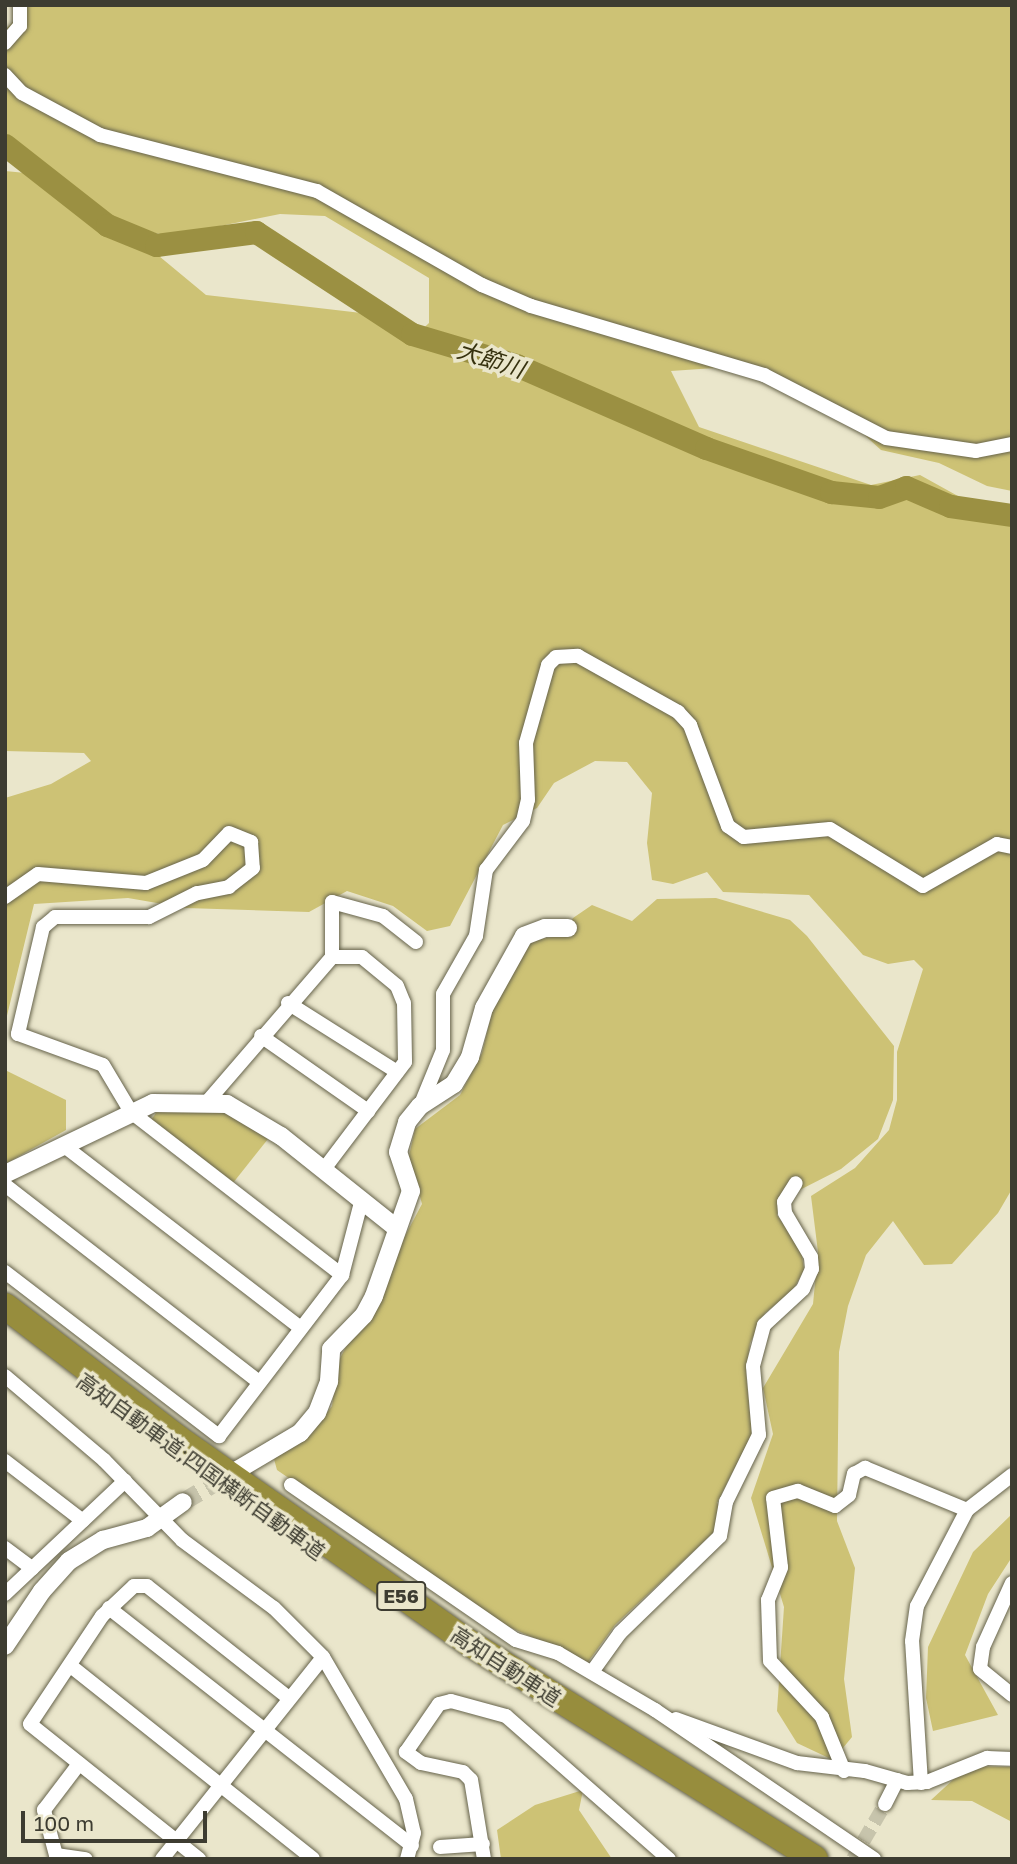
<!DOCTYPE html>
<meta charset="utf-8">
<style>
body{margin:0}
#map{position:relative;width:1017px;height:1864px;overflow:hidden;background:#eae6cb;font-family:"Golos Text","Noto Sans JP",sans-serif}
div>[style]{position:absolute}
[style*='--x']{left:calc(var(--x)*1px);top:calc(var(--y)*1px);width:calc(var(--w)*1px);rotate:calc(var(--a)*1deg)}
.green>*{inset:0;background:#cdc275}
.river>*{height:23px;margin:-11.5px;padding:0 11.5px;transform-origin:11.5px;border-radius:11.5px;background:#9b9042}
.minor-tunnel>*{height:14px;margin-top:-7px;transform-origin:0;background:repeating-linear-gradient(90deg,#c7c4ac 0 14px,transparent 0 21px)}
.tertiary-tunnel>*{height:18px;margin-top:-9px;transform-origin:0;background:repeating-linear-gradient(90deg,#c7c4ac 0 18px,transparent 0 27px)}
.roads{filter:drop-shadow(0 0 2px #66634b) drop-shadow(0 0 2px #66634b)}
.minor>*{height:14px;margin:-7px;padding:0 7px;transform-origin:7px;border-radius:7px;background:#fff}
.tertiary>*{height:18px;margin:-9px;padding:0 9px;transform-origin:9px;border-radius:9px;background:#fff}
.motorway>*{height:26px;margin:-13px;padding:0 13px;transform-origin:13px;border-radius:13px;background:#978d3d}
span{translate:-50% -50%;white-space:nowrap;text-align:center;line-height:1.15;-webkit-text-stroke:7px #eae6cb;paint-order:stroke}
.shield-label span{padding:2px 5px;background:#eae6cb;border:2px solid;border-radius:5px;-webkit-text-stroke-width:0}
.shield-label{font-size:19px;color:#3d3c31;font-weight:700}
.street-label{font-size:21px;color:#3d3c31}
.water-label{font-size:23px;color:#36310e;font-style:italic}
.frame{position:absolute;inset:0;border:7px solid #3d3c31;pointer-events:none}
.scale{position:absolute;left:21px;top:1811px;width:186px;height:32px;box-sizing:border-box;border:4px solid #3d3c31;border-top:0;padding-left:9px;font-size:21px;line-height:24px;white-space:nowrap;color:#3d3c31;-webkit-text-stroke:5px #eae6cb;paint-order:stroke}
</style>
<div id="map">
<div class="green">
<div style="clip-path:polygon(evenodd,29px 5px,1012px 5px,1012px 491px,987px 486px,939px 463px,881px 450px,837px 410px,729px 367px,671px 371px,699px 427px,871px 485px,920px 475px,1012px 526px,1012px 1189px,998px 1213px,952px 1264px,924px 1265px,893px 1221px,866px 1255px,848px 1306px,839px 1352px,837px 1521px,855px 1568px,844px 1679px,852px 1737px,833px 1760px,797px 1743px,777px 1711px,784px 1607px,751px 1498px,773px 1434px,763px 1388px,813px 1304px,818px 1252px,811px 1196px,855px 1168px,889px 1130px,897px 1100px,897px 1052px,923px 969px,914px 960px,888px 964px,863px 955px,809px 895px,723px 892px,707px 872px,673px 884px,652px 880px,647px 843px,652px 793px,627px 762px,595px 761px,554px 783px,537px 808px,503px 825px,450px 926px,427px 931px,393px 906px,347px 891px,309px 912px,186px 908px,128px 898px,34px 904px,5px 1024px,5px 798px,51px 784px,91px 761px,84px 753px,5px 751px,5px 171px,36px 174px,5px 134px,5px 30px,29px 5px,280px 214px,325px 216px,429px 278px,429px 323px,407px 344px,370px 314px,206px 295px,124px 227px,171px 236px,280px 214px)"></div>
<div style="clip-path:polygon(716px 898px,790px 920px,807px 936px,894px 1046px,893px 1100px,878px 1139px,841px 1169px,780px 1200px,777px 1215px,801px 1250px,804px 1270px,793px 1290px,765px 1313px,750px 1343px,746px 1374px,752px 1434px,717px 1503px,721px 1506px,715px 1531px,615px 1625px,588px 1662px,500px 1623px,277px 1470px,274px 1459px,312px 1433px,332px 1406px,338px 1362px,422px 1204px,409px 1156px,415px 1129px,460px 1095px,482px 1053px,495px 1000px,530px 941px,564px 935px,573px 918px,592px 905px,632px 921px,657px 899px)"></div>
<div style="clip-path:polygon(5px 1070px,66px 1100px,66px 1130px,5px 1164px)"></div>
<div style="clip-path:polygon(205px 1109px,228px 1114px,268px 1139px,233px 1183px,149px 1123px,158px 1110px)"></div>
<div style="clip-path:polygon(1012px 1514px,1012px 1557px,988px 1594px,965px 1655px,998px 1715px,933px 1731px,926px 1698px,928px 1647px,973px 1552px)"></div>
<div style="clip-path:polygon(968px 1766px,1012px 1767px,1012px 1822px,972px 1801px,931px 1800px)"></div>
<div style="clip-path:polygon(583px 1790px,579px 1810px,612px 1859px,501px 1859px,497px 1830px,535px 1805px)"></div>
</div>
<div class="river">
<div style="--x:5;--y:145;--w:130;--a:38.1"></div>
<div style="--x:107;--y:225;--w:53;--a:22.2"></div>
<div style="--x:156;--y:245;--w:101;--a:-7.4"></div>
<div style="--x:256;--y:232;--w:186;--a:33.2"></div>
<div style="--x:412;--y:334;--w:109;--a:16.6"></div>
<div style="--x:516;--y:365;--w:207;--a:23.6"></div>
<div style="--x:706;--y:448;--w:133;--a:19.4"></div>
<div style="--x:831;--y:492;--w:48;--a:5.9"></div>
<div style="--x:879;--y:497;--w:29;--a:-20"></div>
<div style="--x:906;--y:487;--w:48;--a:23.4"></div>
<div style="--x:950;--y:506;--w:63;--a:8.3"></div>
</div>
<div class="minor-tunnel">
<div style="--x:853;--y:1859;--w:64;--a:-59.8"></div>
</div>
<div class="tertiary-tunnel">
<div style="--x:183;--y:1502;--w:59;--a:-30.5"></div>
</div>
<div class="roads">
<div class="minor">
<div style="--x:5;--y:43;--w:23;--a:-49"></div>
<div style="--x:20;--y:26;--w:21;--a:-90"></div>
<div style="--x:5;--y:75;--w:25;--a:47"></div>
<div style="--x:22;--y:93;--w:89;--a:28.3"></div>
<div style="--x:100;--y:135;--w:224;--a:14.5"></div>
<div style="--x:317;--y:191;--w:190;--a:29.7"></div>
<div style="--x:482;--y:285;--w:53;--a:23.2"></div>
<div style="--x:531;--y:306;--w:243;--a:16.5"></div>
<div style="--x:764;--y:375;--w:137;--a:27.3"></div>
<div style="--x:886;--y:438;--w:91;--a:8.2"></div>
<div style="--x:976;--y:451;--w:37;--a:-11"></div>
<div style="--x:5;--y:897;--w:40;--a:-34.9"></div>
<div style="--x:38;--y:874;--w:108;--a:4.8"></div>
<div style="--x:146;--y:883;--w:61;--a:-22"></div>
<div style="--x:203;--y:860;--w:37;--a:-46"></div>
<div style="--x:229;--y:833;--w:24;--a:22"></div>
<div style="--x:251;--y:842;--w:26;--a:86"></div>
<div style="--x:253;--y:868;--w:31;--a:142"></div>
<div style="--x:229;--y:887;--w:33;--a:169"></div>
<div style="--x:197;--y:893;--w:54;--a:153.4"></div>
<div style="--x:149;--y:917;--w:94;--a:180"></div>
<div style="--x:55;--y:917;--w:16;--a:140"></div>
<div style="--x:43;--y:927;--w:110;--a:103.2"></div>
<div style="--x:18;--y:1034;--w:90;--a:20"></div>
<div style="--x:103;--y:1065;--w:55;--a:59.2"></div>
<div style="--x:131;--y:1112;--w:267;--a:37.7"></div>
<div style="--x:332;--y:957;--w:55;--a:-90"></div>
<div style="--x:332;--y:902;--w:53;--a:15.4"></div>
<div style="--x:383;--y:916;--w:42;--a:38.2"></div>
<div style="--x:288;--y:1003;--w:129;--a:32.3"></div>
<div style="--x:261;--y:1036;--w:131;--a:35"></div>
<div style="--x:207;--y:1102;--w:191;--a:-49.2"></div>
<div style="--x:332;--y:957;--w:30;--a:0"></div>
<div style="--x:362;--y:957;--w:45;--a:39.6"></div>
<div style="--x:397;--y:986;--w:18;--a:68"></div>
<div style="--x:404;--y:1003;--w:59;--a:89"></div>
<div style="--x:405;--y:1062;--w:134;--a:127.1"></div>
<div style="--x:421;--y:1104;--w:58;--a:-67.8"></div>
<div style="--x:443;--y:1050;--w:56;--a:-90"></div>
<div style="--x:443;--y:994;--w:67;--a:-60.4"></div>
<div style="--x:476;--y:936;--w:67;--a:-81.4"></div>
<div style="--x:486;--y:870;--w:61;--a:-52.9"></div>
<div style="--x:523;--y:821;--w:22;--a:-77"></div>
<div style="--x:528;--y:800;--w:57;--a:-92"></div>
<div style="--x:526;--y:743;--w:81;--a:-74.2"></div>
<div style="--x:548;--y:665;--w:11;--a:-45"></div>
<div style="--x:556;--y:657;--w:22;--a:-3"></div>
<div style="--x:578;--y:656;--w:115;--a:29.2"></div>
<div style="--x:678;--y:712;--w:18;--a:47"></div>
<div style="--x:690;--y:725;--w:108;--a:69.4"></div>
<div style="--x:728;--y:826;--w:19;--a:35"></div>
<div style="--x:744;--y:837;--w:86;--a:-5.3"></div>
<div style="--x:830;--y:829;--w:109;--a:31.5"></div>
<div style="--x:923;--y:886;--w:85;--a:-29.6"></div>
<div style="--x:997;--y:844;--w:15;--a:11"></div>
<div style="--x:63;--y:1145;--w:298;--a:37.6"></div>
<div style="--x:5;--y:1185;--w:320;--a:37.8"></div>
<div style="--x:5;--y:1272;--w:270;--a:37.5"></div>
<div style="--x:219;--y:1436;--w:203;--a:-52.6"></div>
<div style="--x:342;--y:1275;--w:79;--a:-75.3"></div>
<div style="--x:5;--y:1376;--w:130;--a:40.3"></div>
<div style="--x:104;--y:1460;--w:112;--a:45.7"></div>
<div style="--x:182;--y:1540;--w:114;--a:36.5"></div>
<div style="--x:274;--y:1608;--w:69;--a:45"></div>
<div style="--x:323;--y:1657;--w:164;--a:59.7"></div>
<div style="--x:406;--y:1799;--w:35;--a:77"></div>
<div style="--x:414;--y:1833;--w:27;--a:105"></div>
<div style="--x:5;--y:1461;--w:98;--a:37.6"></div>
<div style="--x:291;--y:1485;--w:273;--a:34.6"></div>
<div style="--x:516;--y:1640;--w:44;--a:17.2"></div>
<div style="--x:558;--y:1653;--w:113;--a:30.4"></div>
<div style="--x:655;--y:1710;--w:265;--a:34.2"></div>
<div style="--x:5;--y:1548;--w:34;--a:37"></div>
<div style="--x:1012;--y:1583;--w:70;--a:114.4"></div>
<div style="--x:983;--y:1647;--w:22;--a:98"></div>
<div style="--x:980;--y:1669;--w:41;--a:39.1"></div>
<div style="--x:5;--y:1594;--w:165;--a:-43.3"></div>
<div style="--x:109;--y:1608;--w:385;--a:38.1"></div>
<div style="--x:72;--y:1667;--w:308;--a:38.5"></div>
<div style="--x:592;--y:1672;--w:48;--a:-54.3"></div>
<div style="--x:620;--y:1633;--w:139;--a:-44.1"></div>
<div style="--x:720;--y:1536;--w:35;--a:-80"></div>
<div style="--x:726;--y:1502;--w:75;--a:-63.8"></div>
<div style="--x:759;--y:1435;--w:69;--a:-95"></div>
<div style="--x:753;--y:1366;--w:42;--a:-75"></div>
<div style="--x:764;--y:1325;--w:53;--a:-42.7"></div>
<div style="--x:803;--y:1289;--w:22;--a:-66"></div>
<div style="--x:812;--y:1269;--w:12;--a:-95"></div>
<div style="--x:811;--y:1257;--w:51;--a:-120.6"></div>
<div style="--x:785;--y:1213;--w:11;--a:-95"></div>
<div style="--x:784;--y:1202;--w:22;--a:-58"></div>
<div style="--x:676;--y:1719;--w:129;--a:20"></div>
<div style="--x:797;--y:1763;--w:68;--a:6.7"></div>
<div style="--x:865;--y:1771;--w:44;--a:15.9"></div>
<div style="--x:907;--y:1783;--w:20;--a:-3"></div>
<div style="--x:927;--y:1782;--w:65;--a:-21.8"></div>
<div style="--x:987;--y:1758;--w:25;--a:2"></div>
<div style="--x:844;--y:1771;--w:58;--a:-112.2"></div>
<div style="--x:822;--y:1717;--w:76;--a:-132.9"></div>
<div style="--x:770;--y:1661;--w:61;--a:-91.9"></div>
<div style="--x:768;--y:1600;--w:35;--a:-68"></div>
<div style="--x:781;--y:1567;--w:69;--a:-96.6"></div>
<div style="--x:773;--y:1498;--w:26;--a:-16"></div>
<div style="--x:798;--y:1491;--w:40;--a:22"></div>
<div style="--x:835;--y:1506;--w:18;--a:-38"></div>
<div style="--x:849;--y:1495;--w:22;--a:-77"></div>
<div style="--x:854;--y:1474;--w:13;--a:-29"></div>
<div style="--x:865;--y:1468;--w:110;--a:22.4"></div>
<div style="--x:921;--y:1783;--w:142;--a:-93.6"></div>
<div style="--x:912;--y:1641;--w:35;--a:-82"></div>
<div style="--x:917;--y:1606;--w:108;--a:-62.5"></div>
<div style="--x:967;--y:1510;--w:57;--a:-37.9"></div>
<div style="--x:885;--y:1804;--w:27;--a:-63"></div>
<div style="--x:440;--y:1847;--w:43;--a:-4"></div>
<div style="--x:56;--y:1855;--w:30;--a:8"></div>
<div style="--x:57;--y:1859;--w:51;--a:-104.9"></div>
<div style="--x:44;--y:1810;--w:58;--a:-52.7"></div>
<div style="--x:162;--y:1859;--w:258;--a:-51.4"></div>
<div style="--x:199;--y:1859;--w:216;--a:-141.4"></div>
<div style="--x:30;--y:1724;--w:130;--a:-56.3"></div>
<div style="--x:102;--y:1616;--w:44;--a:-43.2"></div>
<div style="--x:134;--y:1586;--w:13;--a:0"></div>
<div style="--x:147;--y:1586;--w:181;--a:38.3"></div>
<div style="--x:484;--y:1859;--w:80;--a:-99.3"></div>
<div style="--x:471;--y:1780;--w:11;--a:-135"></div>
<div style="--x:463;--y:1772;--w:43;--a:-167.9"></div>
<div style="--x:421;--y:1763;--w:19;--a:-144"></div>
<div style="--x:406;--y:1752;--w:58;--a:-55.5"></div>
<div style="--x:439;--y:1704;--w:12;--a:-14"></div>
<div style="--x:451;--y:1701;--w:57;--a:15.3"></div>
<div style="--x:506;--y:1716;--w:217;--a:41.3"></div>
</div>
<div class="tertiary">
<div style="--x:5;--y:1174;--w:164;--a:-25.6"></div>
<div style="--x:153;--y:1103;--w:74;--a:0.8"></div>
<div style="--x:227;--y:1104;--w:63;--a:30.7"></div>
<div style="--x:281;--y:1136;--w:146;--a:38.6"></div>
<div style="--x:234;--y:1472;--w:77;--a:-30.6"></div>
<div style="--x:300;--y:1433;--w:26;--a:-50"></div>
<div style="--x:317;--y:1413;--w:34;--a:-69"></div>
<div style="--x:329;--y:1381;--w:32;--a:-86"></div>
<div style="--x:331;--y:1349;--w:47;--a:-45.9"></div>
<div style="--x:364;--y:1315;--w:21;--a:-62"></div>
<div style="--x:374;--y:1296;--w:111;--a:-70.6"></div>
<div style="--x:411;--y:1191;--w:41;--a:-108.4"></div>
<div style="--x:398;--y:1152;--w:31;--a:-73"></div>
<div style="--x:407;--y:1122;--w:21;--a:-51"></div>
<div style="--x:420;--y:1106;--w:40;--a:-32.9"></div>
<div style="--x:454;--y:1084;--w:31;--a:-59"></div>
<div style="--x:470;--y:1057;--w:51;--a:-74.1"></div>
<div style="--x:484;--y:1008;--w:82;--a:-60.9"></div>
<div style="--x:524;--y:936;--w:22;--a:-21"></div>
<div style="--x:545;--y:928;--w:23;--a:0"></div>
<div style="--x:5;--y:1646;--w:66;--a:-56.1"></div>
<div style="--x:42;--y:1591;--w:40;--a:-48"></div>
<div style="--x:69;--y:1561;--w:40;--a:-32"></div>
<div style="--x:103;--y:1540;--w:46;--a:-15.3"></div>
<div style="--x:147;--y:1528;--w:44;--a:-35.8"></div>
</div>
<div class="motorway">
<div style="--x:5;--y:1306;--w:219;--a:37.4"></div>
<div style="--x:179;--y:1439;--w:353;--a:35.1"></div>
<div style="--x:468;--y:1642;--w:409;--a:32"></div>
</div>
</div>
<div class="shield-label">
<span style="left:401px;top:1596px">E56</span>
</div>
<div class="street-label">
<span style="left:201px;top:1466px;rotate:36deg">高知自動車道;四国横断自動車道</span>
<span style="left:506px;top:1666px;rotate:33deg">高知自動車道</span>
</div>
<div class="water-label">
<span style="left:491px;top:359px;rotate:18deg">大節川</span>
</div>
<div class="frame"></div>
<div class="scale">100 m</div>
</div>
